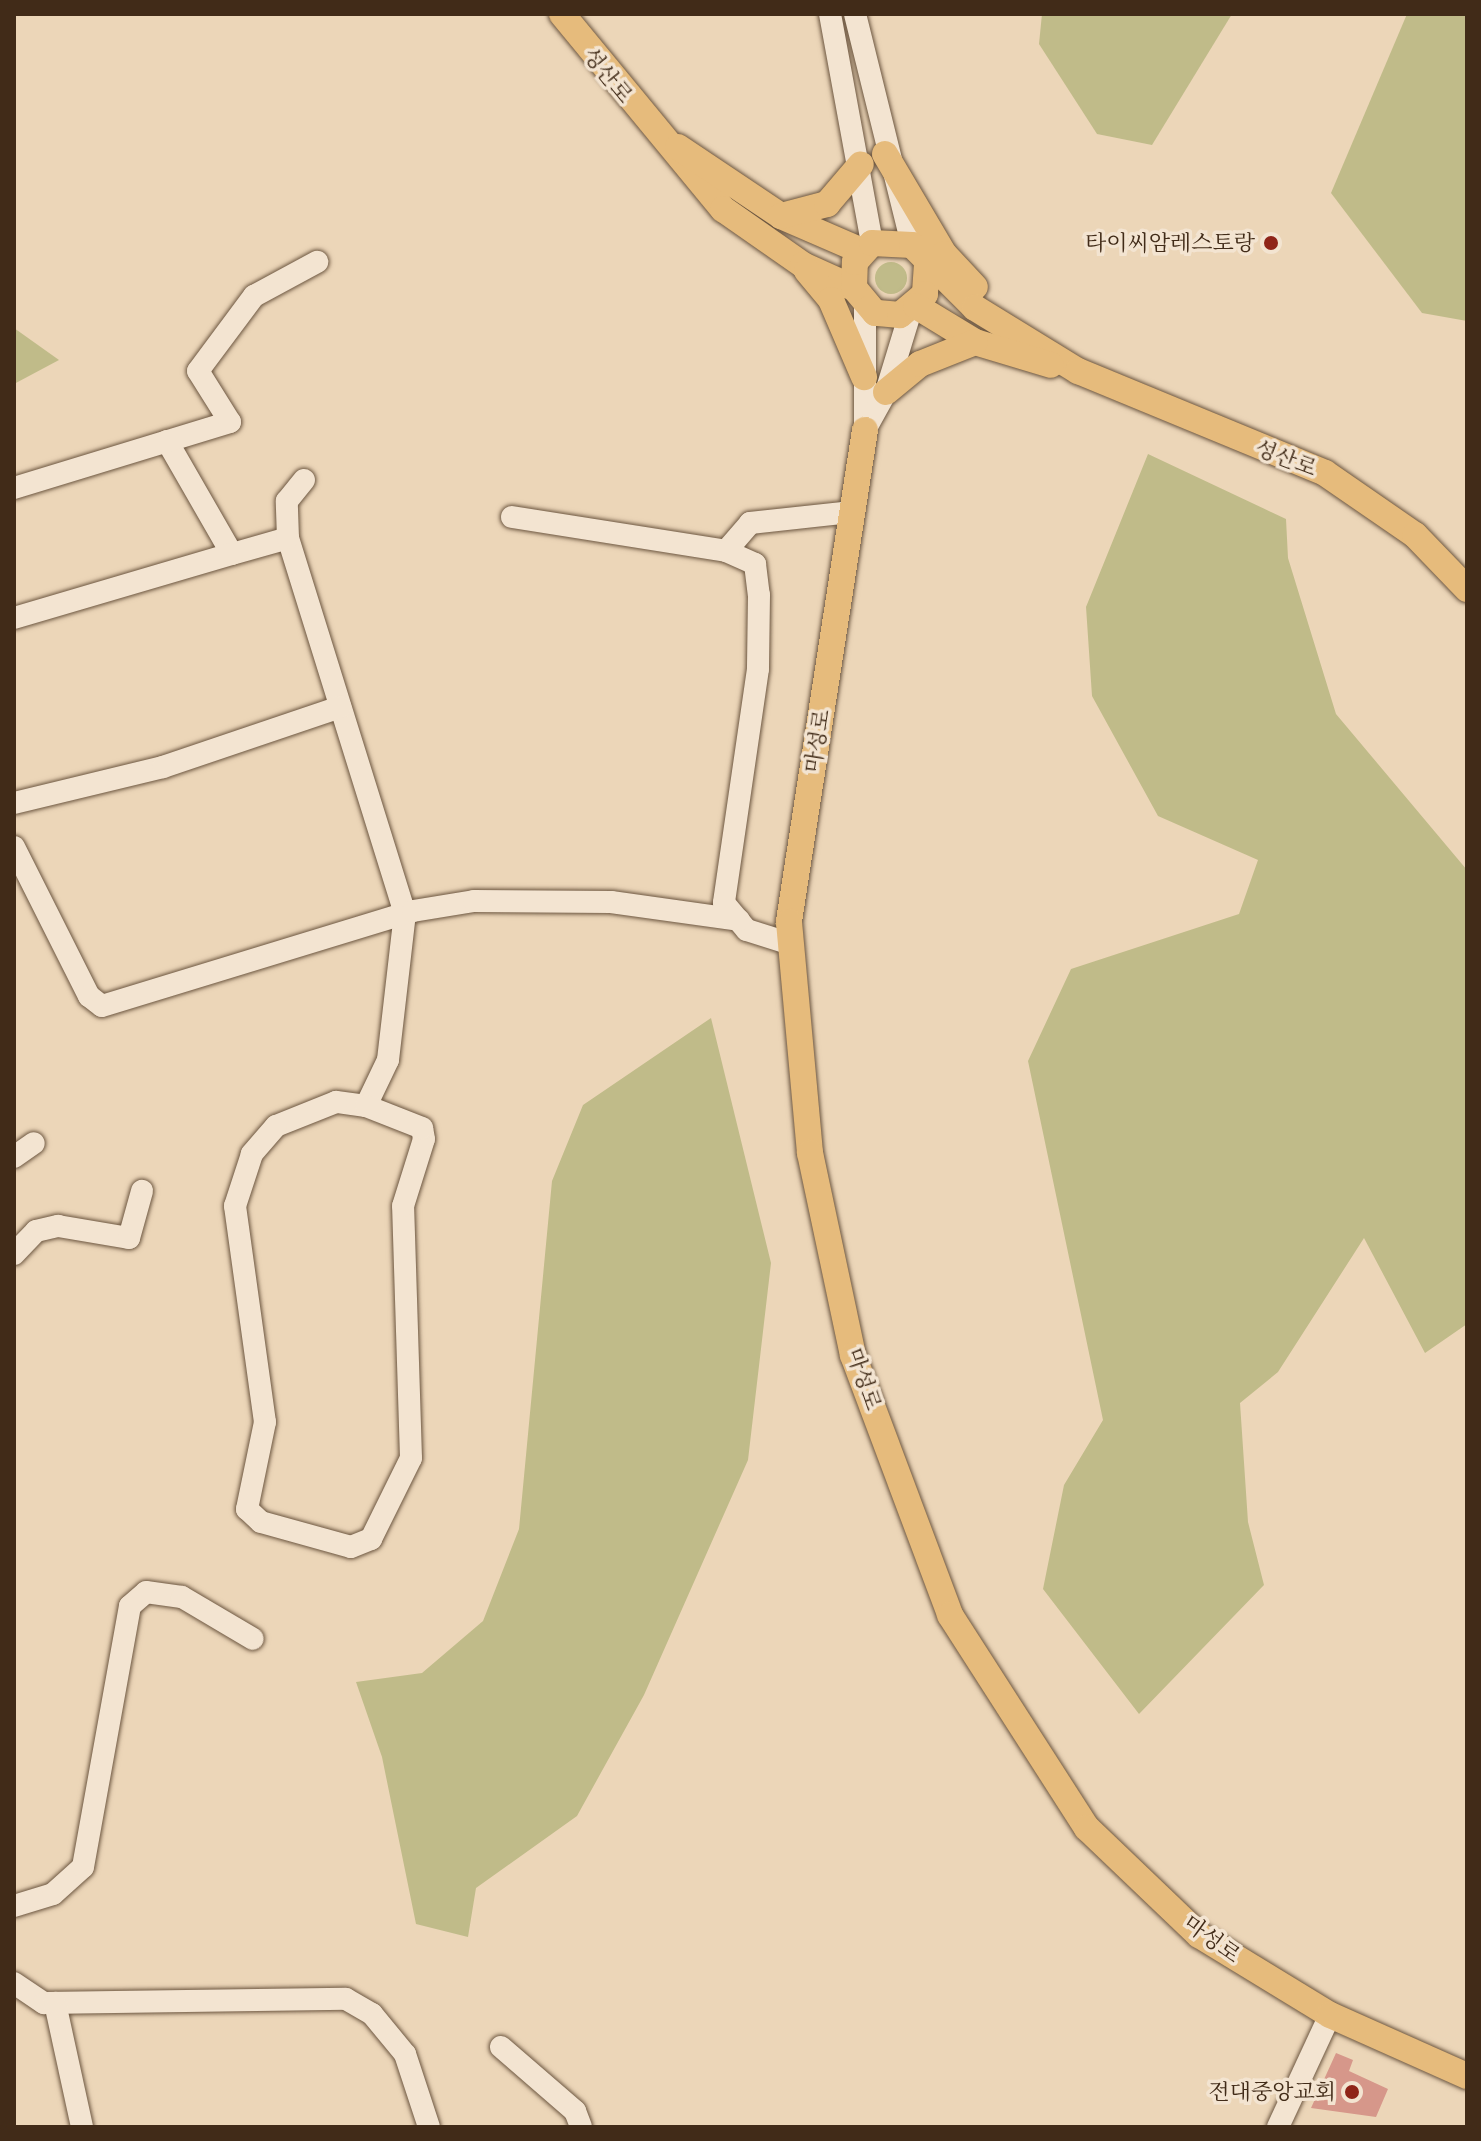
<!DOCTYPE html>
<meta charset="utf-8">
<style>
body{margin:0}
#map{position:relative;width:1481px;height:2141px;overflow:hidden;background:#ecd6b8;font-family:"Libre Caslon Text","Noto Serif KR",serif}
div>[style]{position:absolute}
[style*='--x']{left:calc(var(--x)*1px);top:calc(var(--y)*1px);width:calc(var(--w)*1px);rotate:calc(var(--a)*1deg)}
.green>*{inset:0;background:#c0bb89}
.round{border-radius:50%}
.building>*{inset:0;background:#d6978a}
.roads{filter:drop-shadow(0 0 2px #6c5640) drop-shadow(0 0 2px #6c5640)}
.minor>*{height:22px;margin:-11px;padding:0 11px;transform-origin:11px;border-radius:11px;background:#f3e4d1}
.major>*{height:26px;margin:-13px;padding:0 13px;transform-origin:13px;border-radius:13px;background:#e6bb7c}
.dots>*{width:22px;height:22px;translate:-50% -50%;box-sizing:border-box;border:4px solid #f3e4d1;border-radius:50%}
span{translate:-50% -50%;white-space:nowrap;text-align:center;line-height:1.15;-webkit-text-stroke:7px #f3e4d1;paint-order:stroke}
.street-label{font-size:22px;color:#412b18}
.poi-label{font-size:22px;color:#412b18}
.right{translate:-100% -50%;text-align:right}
.frame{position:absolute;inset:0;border:16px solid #412b18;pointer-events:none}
</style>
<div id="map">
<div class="green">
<div style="clip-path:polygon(1042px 14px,1232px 14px,1152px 145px,1097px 134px,1039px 44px)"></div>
<div style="clip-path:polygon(1407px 14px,1467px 14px,1467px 321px,1422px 313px,1331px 193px)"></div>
<div class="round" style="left:875px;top:262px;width:32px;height:32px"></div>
<div style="clip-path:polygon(14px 328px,59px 360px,14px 384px)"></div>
<div style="clip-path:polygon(1148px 454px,1286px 519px,1288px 558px,1336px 714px,1467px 870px,1467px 1324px,1425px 1353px,1364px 1238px,1278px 1372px,1240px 1403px,1248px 1522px,1264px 1585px,1139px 1714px,1043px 1589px,1064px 1485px,1103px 1420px,1028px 1061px,1071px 969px,1239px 914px,1258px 860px,1158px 816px,1092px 696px,1086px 607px)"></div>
<div style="clip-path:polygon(711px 1018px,771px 1263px,748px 1460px,644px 1695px,577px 1816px,476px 1888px,468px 1937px,416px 1924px,382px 1757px,356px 1682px,422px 1673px,483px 1621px,519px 1529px,552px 1181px,583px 1105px)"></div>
</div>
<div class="building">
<div style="clip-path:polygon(1336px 2053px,1353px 2060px,1349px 2071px,1388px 2089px,1376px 2117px,1311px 2108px)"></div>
</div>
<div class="roads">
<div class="minor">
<div style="--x:830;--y:14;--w:233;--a:79.6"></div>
<div style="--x:855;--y:14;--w:238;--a:76.1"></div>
<div style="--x:865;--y:306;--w:123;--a:90"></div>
<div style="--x:865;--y:430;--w:43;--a:-61.1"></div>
<div style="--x:886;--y:392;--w:86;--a:-73"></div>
<div style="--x:167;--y:441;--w:130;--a:60.1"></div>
<div style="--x:232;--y:554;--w:58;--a:-15.9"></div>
<div style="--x:288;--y:538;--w:393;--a:72.7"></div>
<div style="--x:405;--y:913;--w:148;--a:96.6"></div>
<div style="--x:388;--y:1060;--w:51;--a:115.6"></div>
<div style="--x:366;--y:1106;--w:30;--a:-172"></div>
<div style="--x:336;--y:1102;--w:65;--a:158.2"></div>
<div style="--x:276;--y:1126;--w:37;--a:131"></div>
<div style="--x:252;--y:1154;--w:55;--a:108.1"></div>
<div style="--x:235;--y:1206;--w:218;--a:82.1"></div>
<div style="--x:265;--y:1422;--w:89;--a:101.7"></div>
<div style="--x:247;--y:1509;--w:19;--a:43"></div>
<div style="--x:261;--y:1522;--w:93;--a:15.5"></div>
<div style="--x:351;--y:1547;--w:22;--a:-22"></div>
<div style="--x:371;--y:1539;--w:90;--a:-63.7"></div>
<div style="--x:411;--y:1458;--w:252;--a:-91.8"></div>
<div style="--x:403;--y:1206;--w:70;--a:-72.6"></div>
<div style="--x:424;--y:1139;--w:11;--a:-100"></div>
<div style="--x:422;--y:1128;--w:60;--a:-158.6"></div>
<div style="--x:14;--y:488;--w:226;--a:-17"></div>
<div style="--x:230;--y:422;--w:60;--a:-122.1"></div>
<div style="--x:198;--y:371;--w:94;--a:-53.3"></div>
<div style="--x:254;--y:296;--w:72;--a:-28.4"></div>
<div style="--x:512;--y:517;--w:217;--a:9"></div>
<div style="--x:726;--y:551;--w:37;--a:-49"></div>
<div style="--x:750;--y:523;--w:103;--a:-6.2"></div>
<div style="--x:288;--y:538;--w:37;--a:-92"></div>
<div style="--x:287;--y:501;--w:27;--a:-51"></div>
<div style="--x:726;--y:551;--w:32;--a:24"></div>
<div style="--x:755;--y:564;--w:31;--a:83"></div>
<div style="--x:759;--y:595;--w:74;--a:90.8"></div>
<div style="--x:758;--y:669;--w:236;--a:98.3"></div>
<div style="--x:724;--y:903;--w:35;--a:50"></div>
<div style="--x:747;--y:930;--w:46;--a:17.7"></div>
<div style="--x:14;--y:618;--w:227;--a:-16.4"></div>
<div style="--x:14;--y:803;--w:153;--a:-13.6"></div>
<div style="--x:163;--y:767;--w:187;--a:-18.7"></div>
<div style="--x:14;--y:847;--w:167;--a:63.3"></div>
<div style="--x:89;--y:996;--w:16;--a:38"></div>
<div style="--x:102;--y:1006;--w:325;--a:-17"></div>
<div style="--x:413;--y:911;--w:62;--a:-9.3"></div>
<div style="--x:474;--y:901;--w:137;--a:0.4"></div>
<div style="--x:611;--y:902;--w:129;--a:8"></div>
<div style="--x:14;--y:1157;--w:24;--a:-35"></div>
<div style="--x:14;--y:1254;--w:32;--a:-46"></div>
<div style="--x:36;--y:1231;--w:23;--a:-13"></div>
<div style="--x:58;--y:1226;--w:72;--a:9.6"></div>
<div style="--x:129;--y:1238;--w:49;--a:-74.5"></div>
<div style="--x:14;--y:1906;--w:41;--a:-17.1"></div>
<div style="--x:53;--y:1894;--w:40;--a:-42"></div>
<div style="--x:83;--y:1867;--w:265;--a:-79.8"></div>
<div style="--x:130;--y:1606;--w:21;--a:-41"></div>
<div style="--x:146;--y:1592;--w:36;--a:8"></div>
<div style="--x:182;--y:1597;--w:82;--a:30.6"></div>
<div style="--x:14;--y:1983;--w:36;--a:34"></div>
<div style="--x:44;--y:2003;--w:302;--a:-0.8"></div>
<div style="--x:346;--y:1999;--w:30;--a:30"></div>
<div style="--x:372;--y:2014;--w:52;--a:50.5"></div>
<div style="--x:405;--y:2054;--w:77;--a:71.8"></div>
<div style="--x:55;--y:2003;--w:127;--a:77.7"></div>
<div style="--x:501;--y:2047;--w:98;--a:40.9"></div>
<div style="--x:575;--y:2111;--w:17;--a:69"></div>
<div style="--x:1278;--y:2127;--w:123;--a:-65.1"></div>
</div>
<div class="major">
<div style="--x:562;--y:14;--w:253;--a:50.5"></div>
<div style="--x:723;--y:209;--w:98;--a:35"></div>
<div style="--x:803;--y:265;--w:56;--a:24.3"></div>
<div style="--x:678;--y:147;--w:124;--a:33.8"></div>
<div style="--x:781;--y:216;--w:88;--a:23.4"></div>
<div style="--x:885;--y:154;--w:116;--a:59.5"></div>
<div style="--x:944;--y:254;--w:45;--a:46.8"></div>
<div style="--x:781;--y:216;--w:48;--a:-14.6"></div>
<div style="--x:827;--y:204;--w:52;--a:-49.6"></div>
<div style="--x:927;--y:264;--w:30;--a:94"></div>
<div style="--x:925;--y:294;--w:33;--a:140"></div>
<div style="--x:900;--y:315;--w:25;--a:-175"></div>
<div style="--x:875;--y:313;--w:33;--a:-130"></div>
<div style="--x:854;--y:288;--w:26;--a:-88"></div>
<div style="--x:855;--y:262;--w:25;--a:-48"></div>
<div style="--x:872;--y:243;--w:40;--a:2.9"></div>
<div style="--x:912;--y:245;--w:89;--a:45"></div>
<div style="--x:975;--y:308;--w:121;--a:31.5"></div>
<div style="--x:1078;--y:371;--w:267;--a:22.4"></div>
<div style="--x:1325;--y:473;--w:109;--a:34.6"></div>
<div style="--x:1415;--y:535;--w:75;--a:46.1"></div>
<div style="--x:807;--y:271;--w:38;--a:50"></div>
<div style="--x:831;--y:300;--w:84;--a:66.8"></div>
<div style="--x:916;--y:306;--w:69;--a:31.4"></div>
<div style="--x:975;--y:342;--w:79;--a:16.8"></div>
<div style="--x:886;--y:392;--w:44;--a:-39.5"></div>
<div style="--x:920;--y:364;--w:59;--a:-21.8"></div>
<div style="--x:865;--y:430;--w:498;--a:98.8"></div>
<div style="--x:789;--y:922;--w:232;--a:84.8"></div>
<div style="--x:810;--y:1153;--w:207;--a:78"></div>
<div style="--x:853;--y:1355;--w:278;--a:69.5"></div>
<div style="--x:950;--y:1615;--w:253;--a:57.3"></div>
<div style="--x:1087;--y:1828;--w:155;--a:43.7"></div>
<div style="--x:1199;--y:1935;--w:153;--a:31.4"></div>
<div style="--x:1330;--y:2015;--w:150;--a:24"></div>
</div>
</div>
<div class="dots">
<div style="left:1271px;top:243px;background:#8f2418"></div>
<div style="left:1352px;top:2092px;background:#8f2418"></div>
</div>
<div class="street-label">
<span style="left:608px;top:75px;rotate:51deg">성산로</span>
<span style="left:1286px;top:458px;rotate:21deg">성산로</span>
<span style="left:817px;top:741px;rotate:-81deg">마성로</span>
<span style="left:864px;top:1379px;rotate:71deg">마성로</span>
<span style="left:1212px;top:1939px;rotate:36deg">마성로</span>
</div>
<div class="poi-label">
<span class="right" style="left:1255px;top:243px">타이씨암레스토랑</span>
<span class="right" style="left:1336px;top:2092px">전대중앙교회</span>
</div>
<div class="frame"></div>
</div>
